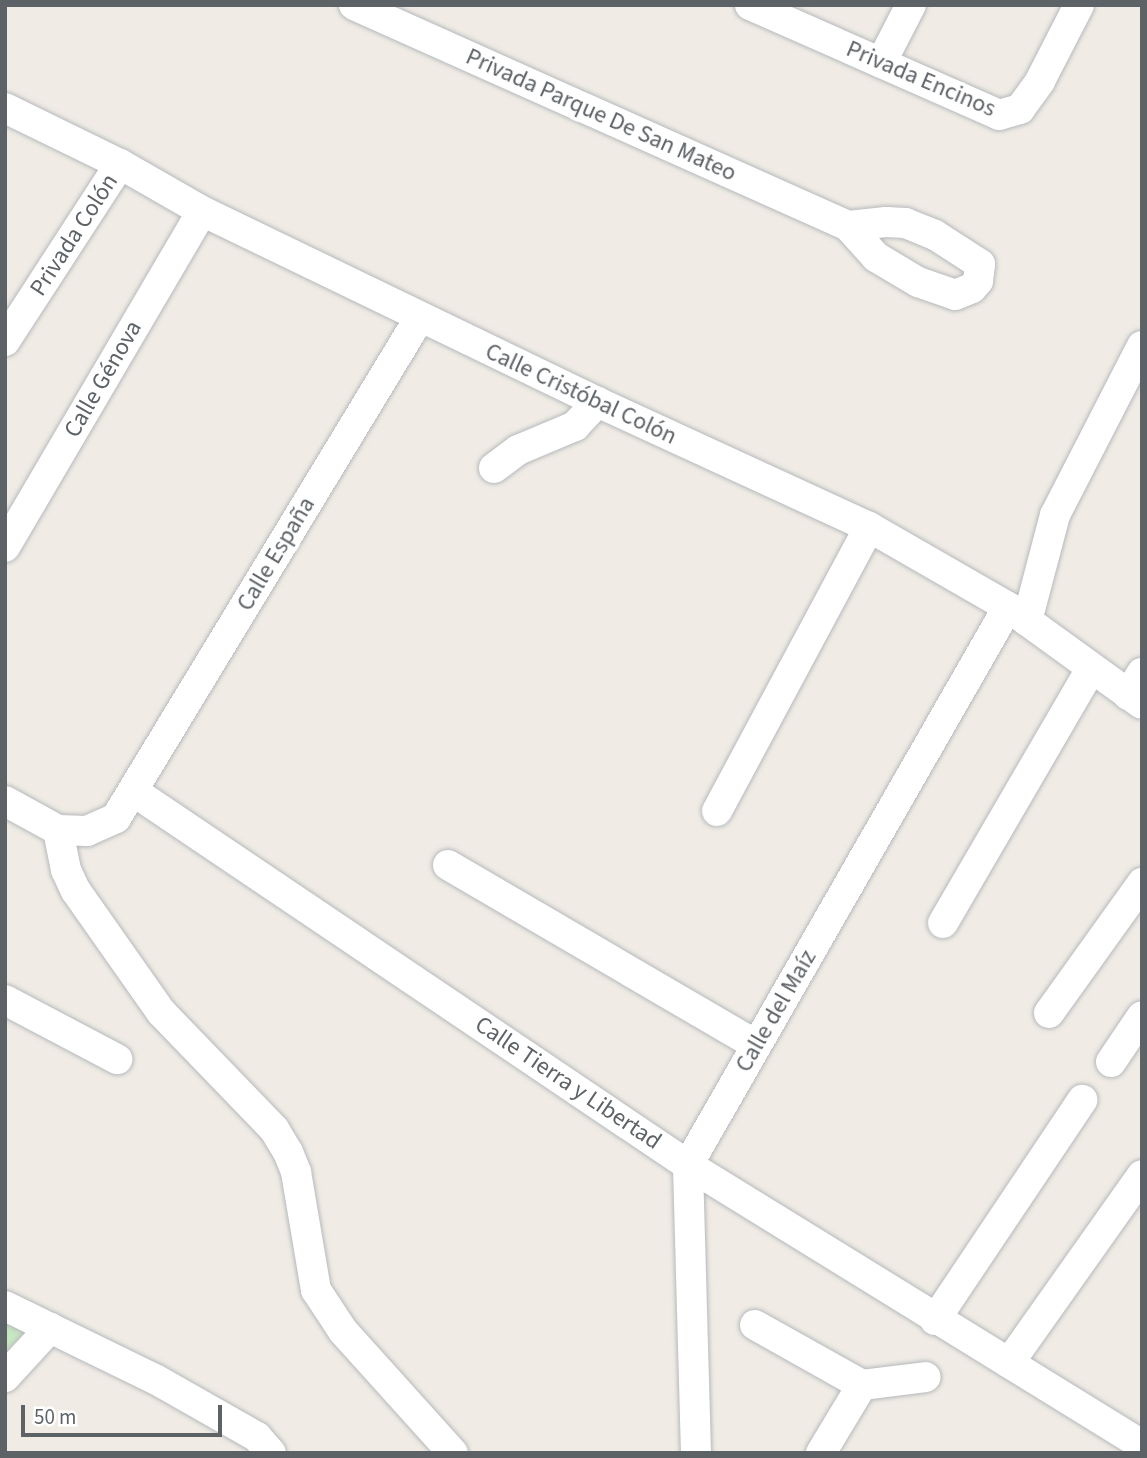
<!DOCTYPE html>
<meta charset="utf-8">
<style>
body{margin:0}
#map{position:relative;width:1147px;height:1458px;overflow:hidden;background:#f0ece5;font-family:"Source Sans 3",sans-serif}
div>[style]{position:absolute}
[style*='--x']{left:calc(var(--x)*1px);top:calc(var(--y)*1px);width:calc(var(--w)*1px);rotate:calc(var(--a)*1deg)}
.green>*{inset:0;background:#c7e7c1}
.roads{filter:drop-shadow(0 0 2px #b6b9bc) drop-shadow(0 0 2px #b6b9bc)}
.minor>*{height:30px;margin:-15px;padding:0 15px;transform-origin:15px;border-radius:15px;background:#fff}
span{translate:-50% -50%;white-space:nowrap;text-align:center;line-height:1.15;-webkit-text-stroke:7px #fff;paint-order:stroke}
.street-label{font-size:24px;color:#5d6266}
.frame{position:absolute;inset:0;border:7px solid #5d6266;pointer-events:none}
.scale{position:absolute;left:21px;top:1405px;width:201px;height:32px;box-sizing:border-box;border:4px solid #5d6266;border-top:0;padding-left:9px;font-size:21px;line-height:24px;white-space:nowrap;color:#5d6266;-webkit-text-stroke:5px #fff;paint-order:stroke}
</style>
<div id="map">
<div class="green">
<div style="clip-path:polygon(5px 1311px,35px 1321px,5px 1353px)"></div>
</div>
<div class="roads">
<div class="minor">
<div style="--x:354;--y:5;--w:541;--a:24.1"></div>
<div style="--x:848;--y:226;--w:42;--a:47.9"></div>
<div style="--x:876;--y:257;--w:49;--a:30.8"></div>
<div style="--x:918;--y:282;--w:39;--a:19"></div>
<div style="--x:955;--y:295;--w:18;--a:-22"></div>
<div style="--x:972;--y:288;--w:9;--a:-49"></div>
<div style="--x:978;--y:281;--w:17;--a:-83"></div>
<div style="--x:980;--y:264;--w:54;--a:-147.2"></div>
<div style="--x:935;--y:235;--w:31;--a:-158"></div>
<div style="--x:906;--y:223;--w:20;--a:-177"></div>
<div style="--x:886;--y:222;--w:38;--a:174"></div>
<div style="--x:750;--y:5;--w:272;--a:23.8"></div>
<div style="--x:999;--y:115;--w:22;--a:-16"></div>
<div style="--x:1020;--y:109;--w:34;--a:-54"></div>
<div style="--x:1040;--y:81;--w:85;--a:-62.8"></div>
<div style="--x:881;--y:63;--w:65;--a:-62.7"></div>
<div style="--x:5;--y:108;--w:128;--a:26"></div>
<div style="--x:120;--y:164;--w:95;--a:29.8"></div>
<div style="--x:202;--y:211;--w:439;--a:25.8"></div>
<div style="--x:597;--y:402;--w:299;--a:24.7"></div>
<div style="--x:869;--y:527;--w:160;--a:29.9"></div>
<div style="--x:1008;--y:607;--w:165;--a:35.9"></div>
<div style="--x:5;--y:341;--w:211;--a:-57"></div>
<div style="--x:494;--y:468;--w:30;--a:-37"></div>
<div style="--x:518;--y:450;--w:62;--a:-22.8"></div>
<div style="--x:575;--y:426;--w:33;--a:-47"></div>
<div style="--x:5;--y:547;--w:389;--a:-59.6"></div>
<div style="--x:1027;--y:621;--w:110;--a:-75.2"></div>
<div style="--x:1055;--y:515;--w:190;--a:-62.8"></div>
<div style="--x:1128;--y:695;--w:26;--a:-58"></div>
<div style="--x:133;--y:791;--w:669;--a:33.98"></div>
<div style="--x:688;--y:1165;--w:533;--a:31.66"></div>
<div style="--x:5;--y:801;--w:60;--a:28.7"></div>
<div style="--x:58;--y:830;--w:29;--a:2"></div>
<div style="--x:87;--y:831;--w:32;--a:-24"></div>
<div style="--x:116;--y:818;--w:586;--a:-58.75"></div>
<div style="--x:717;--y:811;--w:322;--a:-61.8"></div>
<div style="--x:58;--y:830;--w:41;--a:78.7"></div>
<div style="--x:66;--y:870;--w:23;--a:65"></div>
<div style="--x:76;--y:891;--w:148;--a:54.9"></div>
<div style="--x:161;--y:1012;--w:163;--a:46"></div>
<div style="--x:274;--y:1129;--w:27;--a:59"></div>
<div style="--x:288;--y:1152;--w:22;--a:68"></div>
<div style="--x:296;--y:1172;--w:120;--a:80.4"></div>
<div style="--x:316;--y:1290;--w:49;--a:56.6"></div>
<div style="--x:343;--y:1331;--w:164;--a:48"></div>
<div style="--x:448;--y:865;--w:357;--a:30.3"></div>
<div style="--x:943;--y:923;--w:294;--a:-59.8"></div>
<div style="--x:5;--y:1000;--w:127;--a:27.8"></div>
<div style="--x:1049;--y:1013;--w:160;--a:-54.4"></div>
<div style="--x:1111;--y:1062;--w:55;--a:-56"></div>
<div style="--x:5;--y:1306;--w:167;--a:26"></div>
<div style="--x:155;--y:1379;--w:117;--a:29.6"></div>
<div style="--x:257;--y:1437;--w:21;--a:49"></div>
<div style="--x:935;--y:1320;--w:265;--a:-56.2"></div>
<div style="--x:755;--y:1325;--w:123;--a:29.3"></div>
<div style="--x:862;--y:1385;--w:64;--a:-7.1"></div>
<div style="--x:1009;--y:1363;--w:230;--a:-54.7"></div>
<div style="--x:5;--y:1377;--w:67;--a:-47.4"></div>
<div style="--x:696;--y:1453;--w:288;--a:-91.6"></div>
<div style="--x:688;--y:1165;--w:643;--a:-60.17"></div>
<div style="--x:821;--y:1453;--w:79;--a:-58.9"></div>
</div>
</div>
<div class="street-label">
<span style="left:921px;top:79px;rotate:23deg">Privada Encinos</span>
<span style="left:601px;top:115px;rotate:24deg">Privada Parque De San Mateo</span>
<span style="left:74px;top:235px;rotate:-57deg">Privada Colón</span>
<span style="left:103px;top:379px;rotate:-60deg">Calle Génova</span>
<span style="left:581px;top:394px;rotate:25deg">Calle Cristóbal Colón</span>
<span style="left:276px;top:554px;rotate:-59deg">Calle España</span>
<span style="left:776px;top:1011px;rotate:-60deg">Calle del Maíz</span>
<span style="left:568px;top:1083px;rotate:34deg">Calle Tierra y Libertad</span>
</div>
<div class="frame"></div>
<div class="scale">50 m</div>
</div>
